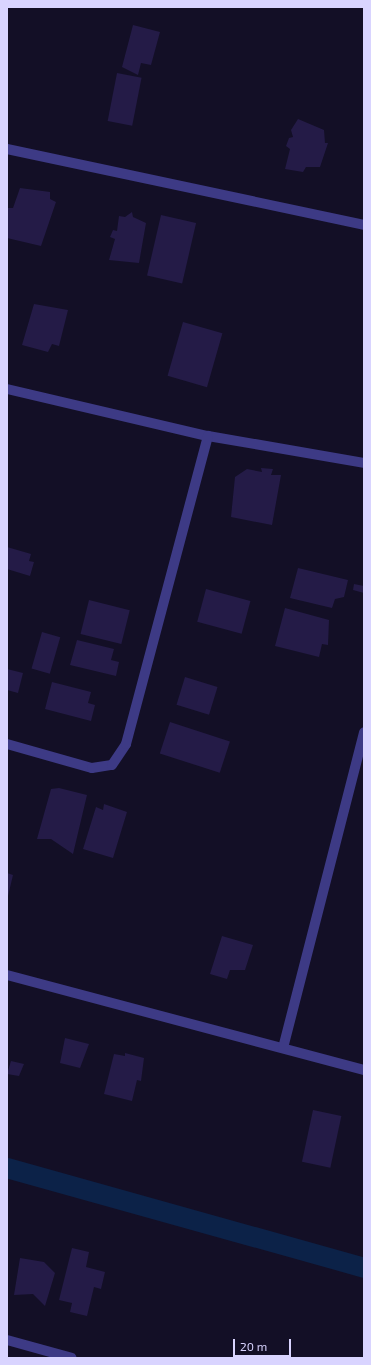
<!DOCTYPE html>
<style>
body{margin:0}
#map{position:relative;width:371px;height:1365px;overflow:hidden;background:#130f26;font-family:"Exo 2",sans-serif}
div>[style]{position:absolute}
[style*='--x']{left:calc(var(--x)*1px);top:calc(var(--y)*1px);width:calc(var(--w)*1px);rotate:calc(var(--a)*1deg)}
.canal>*{height:20px;margin:-10px;padding:0 10px;transform-origin:10px;border-radius:10px;background:#0c2248}
.building>*{inset:0;background:#241b47;transform-origin:0 0}
.street>*{height:10px;margin:-5px;padding:0 5px;transform-origin:5px;border-radius:5px;background:#3d3a85}
span{translate:-50% -50%;white-space:nowrap;text-align:center;line-height:1.15;-webkit-text-stroke:4px #130f26;paint-order:stroke}
.frame{position:absolute;inset:0;border:8px solid #d9d4ff;pointer-events:none}
.scale{position:absolute;left:233px;top:1339px;width:58px;height:18px;box-sizing:border-box;border:2px solid #d9d4ff;border-top:0;padding-left:5px;font-size:12px;line-height:14px;white-space:nowrap;color:#d9d4ff;-webkit-text-stroke:3px #130f26;paint-order:stroke}
</style>
<div id="map">
<div class="canal">
<div style="--x:7;--y:1168;--w:371;--a:15.6"></div>
</div>
<div class="building">
<div style="clip-path:polygon(133px 25px,160px 32px,151px 65px,141px 63px,138px 75px,122px 67px)"></div>
<div style="left:117px;top:73px;width:25px;height:49px;rotate:11deg"></div>
<div style="clip-path:polygon(298px 119px,324px 130px,325px 143px,328px 143px,320px 167px,306px 167px,303px 172px,285px 169px,290px 149px,286px 146px,289px 138px,293px 137px,291px 130px)"></div>
<div style="clip-path:polygon(20px 188px,50px 192px,50px 199px,56px 202px,41px 246px,7px 238px,7px 208px,13px 208px)"></div>
<div style="clip-path:polygon(132px 212px,133px 217px,146px 223px,139px 263px,109px 260px,115px 239px,110px 237px,113px 230px,117px 231px,119px 216px,125px 217px)"></div>
<div style="left:161px;top:215px;width:36px;height:62px;rotate:13deg"></div>
<div style="clip-path:polygon(34px 304px,68px 310px,59px 346px,52px 344px,48px 352px,22px 345px)"></div>
<div style="left:183px;top:322px;width:41px;height:56px;rotate:16deg"></div>
<div style="clip-path:polygon(261px 468px,273px 469px,271px 475px,281px 475px,272px 525px,231px 517px,235px 477px,247px 469px,262px 472px)"></div>
<div style="clip-path:polygon(7px 547px,31px 554px,29px 561px,34px 562px,30px 576px,7px 569px)"></div>
<div style="clip-path:polygon(298px 568px,348px 580px,344px 597px,335px 599px,332px 608px,290px 598px)"></div>
<div style="clip-path:polygon(354px 584px,364px 586px,364px 593px,353px 590px)"></div>
<div style="left:206px;top:589px;width:46px;height:34px;rotate:15deg"></div>
<div style="left:89px;top:600px;width:42px;height:35px;rotate:14deg"></div>
<div style="clip-path:polygon(285px 608px,329px 620px,328px 645px,322px 644px,319px 657px,275px 646px)"></div>
<div style="left:42px;top:632px;width:19px;height:38px;rotate:16deg"></div>
<div style="clip-path:polygon(77px 640px,114px 649px,111px 660px,119px 662px,116px 676px,70px 665px)"></div>
<div style="clip-path:polygon(7px 669px,23px 673px,18px 693px,7px 690px)"></div>
<div style="left:185px;top:677px;width:34px;height:29px;rotate:17deg"></div>
<div style="clip-path:polygon(52px 682px,91px 692px,88px 703px,95px 705px,91px 721px,45px 709px)"></div>
<div style="left:170px;top:722px;width:63px;height:33px;rotate:18deg"></div>
<div style="clip-path:polygon(59px 788px,87px 795px,73px 854px,51px 839px,37px 839px,51px 789px)"></div>
<div style="clip-path:polygon(104px 804px,127px 812px,113px 858px,83px 849px,96px 807px,103px 810px)"></div>
<div style="clip-path:polygon(7px 873px,13px 875px,8px 896px,7px 896px)"></div>
<div style="clip-path:polygon(222px 936px,253px 945px,245px 970px,230px 970px,227px 979px,210px 974px)"></div>
<div style="clip-path:polygon(65px 1038px,89px 1044px,80px 1068px,60px 1063px)"></div>
<div style="clip-path:polygon(125px 1053px,144px 1058px,141px 1081px,137px 1080px,132px 1101px,104px 1094px,114px 1054px,125px 1056px)"></div>
<div style="clip-path:polygon(11px 1061px,24px 1064px,19px 1076px,7px 1074px)"></div>
<div style="left:313px;top:1110px;width:29px;height:53px;rotate:12deg"></div>
<div style="clip-path:polygon(72px 1248px,89px 1252px,86px 1267px,105px 1272px,101px 1289px,94px 1287px,87px 1316px,70px 1312px,72px 1303px,59px 1300px)"></div>
<div style="clip-path:polygon(20px 1258px,44px 1262px,55px 1273px,45px 1306px,33px 1294px,14px 1295px)"></div>
</div>
<div class="street">
<div style="--x:7;--y:149;--w:365;--a:12"></div>
<div style="--x:7;--y:389;--w:206;--a:13.2"></div>
<div style="--x:208;--y:436;--w:158;--a:9.8"></div>
<div style="--x:7;--y:744;--w:88;--a:15.8"></div>
<div style="--x:92;--y:768;--w:20;--a:-9"></div>
<div style="--x:112;--y:765;--w:25;--a:-56"></div>
<div style="--x:126;--y:744;--w:319;--a:-75.1"></div>
<div style="--x:7;--y:975;--w:369;--a:14.9"></div>
<div style="--x:283;--y:1048;--w:326;--a:-75.6"></div>
<div style="--x:7;--y:1340;--w:67;--a:15.5"></div>
</div>
<div class="frame"></div>
<div class="scale">20 m</div>
</div>
